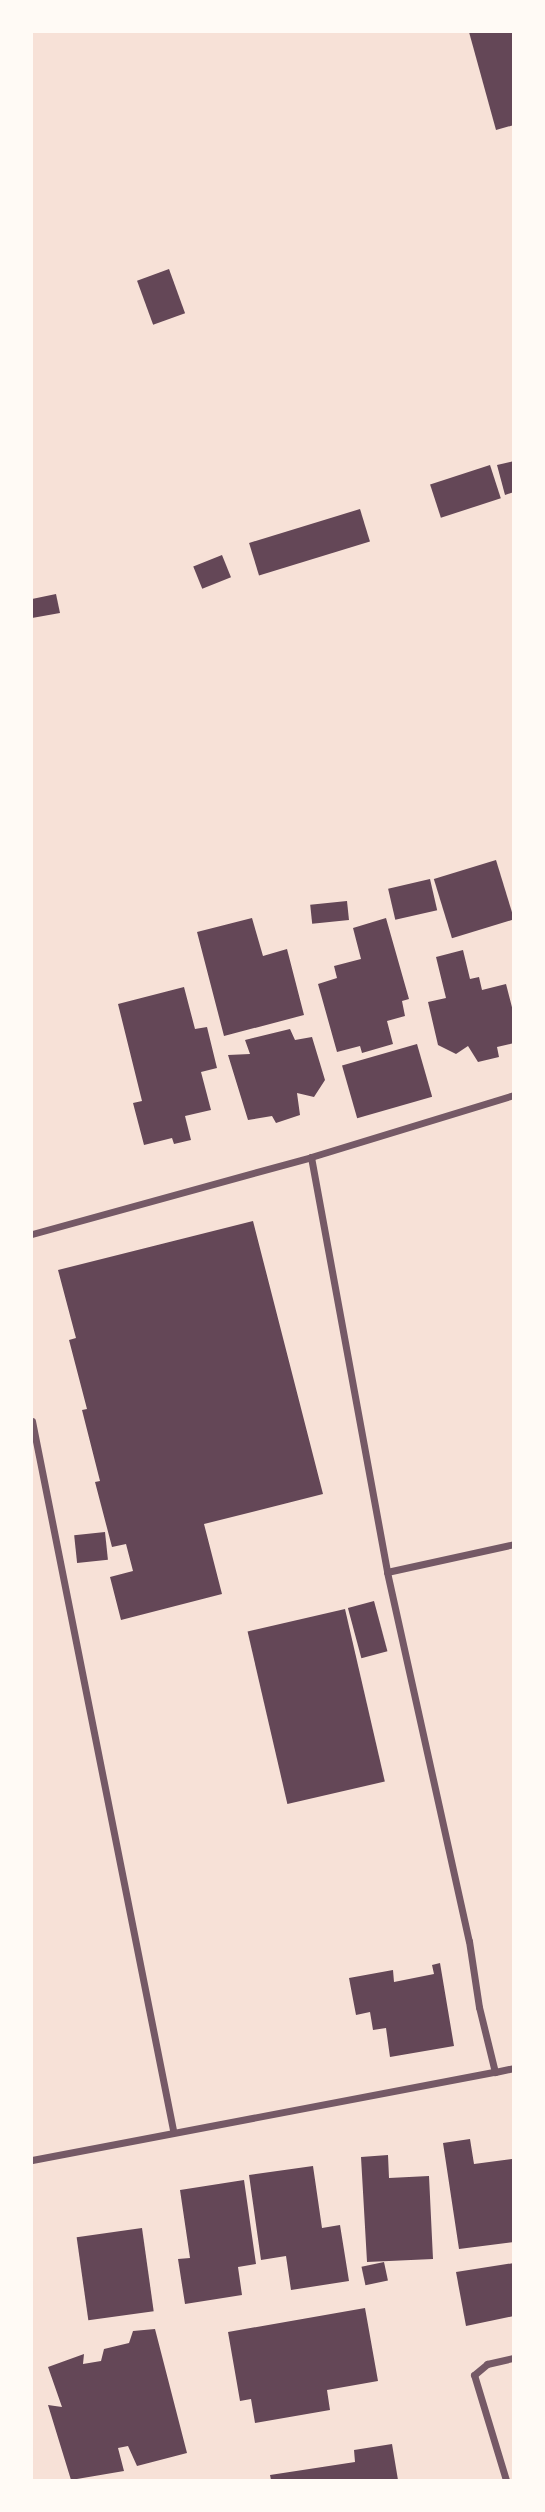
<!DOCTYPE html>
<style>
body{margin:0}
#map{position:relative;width:545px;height:2512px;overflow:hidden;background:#f7e1d7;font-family:"Titillium Web",sans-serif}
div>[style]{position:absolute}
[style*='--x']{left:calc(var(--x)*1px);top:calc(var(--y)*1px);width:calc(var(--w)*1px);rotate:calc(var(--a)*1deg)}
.building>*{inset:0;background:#644757;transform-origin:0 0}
.minor>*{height:7px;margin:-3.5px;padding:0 3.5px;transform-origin:3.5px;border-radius:3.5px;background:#755966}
span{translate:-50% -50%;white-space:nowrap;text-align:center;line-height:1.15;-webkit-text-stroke:6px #fffaf5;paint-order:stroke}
.frame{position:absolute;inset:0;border:33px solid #fffaf5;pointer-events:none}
</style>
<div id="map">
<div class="building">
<div style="clip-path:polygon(469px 32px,514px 32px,514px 125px,496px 130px)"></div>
<div style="left:169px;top:269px;width:47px;height:34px;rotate:70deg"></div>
<div style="clip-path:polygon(514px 461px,514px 492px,505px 495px,497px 465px)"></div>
<div style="left:490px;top:465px;width:35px;height:63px;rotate:72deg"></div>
<div style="left:360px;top:509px;width:34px;height:116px;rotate:73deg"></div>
<div style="left:222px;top:555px;width:24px;height:31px;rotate:68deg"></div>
<div style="clip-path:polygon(56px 594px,60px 613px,32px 618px,32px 599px)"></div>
<div style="left:496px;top:860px;width:62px;height:65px;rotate:73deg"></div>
<div style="left:430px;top:879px;width:32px;height:43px;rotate:77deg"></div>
<div style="left:347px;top:901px;width:19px;height:37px;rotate:84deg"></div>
<div style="clip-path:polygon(252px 918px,263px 956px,287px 949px,304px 1015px,224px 1036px,197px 932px)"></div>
<div style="clip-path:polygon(386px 918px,409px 999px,402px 1001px,405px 1016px,387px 1021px,393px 1044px,362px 1053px,360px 1046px,337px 1052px,318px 984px,337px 978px,334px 966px,361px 959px,353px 928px)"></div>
<div style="clip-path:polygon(463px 950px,470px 979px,479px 977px,482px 990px,506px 984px,514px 1015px,514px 1043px,497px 1047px,499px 1057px,478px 1062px,468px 1046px,456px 1054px,438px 1045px,428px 1002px,446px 998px,436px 957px)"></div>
<div style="clip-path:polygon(184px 987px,195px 1029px,207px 1027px,217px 1068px,201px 1072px,211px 1110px,185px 1116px,191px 1140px,174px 1144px,172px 1138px,144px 1145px,133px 1103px,142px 1101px,118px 1004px)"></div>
<div style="clip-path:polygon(290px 1029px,295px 1040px,312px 1037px,325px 1080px,314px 1097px,297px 1093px,300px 1115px,276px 1123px,272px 1116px,248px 1120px,228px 1055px,250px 1054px,245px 1040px)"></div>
<div style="left:417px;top:1044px;width:55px;height:78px;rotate:74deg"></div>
<div style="clip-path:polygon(253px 1221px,323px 1494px,204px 1524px,222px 1594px,121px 1620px,110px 1577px,133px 1571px,126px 1544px,112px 1547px,95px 1482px,100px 1481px,82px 1410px,87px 1409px,69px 1340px,76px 1338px,58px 1270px)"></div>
<div style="left:105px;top:1532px;width:28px;height:31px;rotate:84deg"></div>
<div style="left:374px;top:1601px;width:52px;height:27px;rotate:75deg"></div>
<div style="left:345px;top:1609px;width:177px;height:100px;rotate:77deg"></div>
<div style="clip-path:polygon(440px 1963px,454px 2046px,390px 2057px,386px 2028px,373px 2030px,370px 2012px,356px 2015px,349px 1978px,393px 1970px,394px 1982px,434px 1974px,432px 1965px)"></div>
<div style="clip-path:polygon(470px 2139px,474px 2164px,512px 2159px,514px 2242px,459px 2249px,443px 2143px)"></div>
<div style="clip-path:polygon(388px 2155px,389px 2178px,429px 2176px,433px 2259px,367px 2262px,361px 2157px)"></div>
<div style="clip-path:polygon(313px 2166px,322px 2228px,340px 2225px,349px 2281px,291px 2290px,286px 2256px,261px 2260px,249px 2175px)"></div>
<div style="clip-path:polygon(244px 2180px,256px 2264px,238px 2267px,242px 2295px,185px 2304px,178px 2259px,190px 2258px,180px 2190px)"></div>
<div style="left:142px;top:2228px;width:84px;height:66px;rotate:82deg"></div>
<div style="left:384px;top:2262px;width:19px;height:23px;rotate:78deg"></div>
<div style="clip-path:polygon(514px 2263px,514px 2316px,466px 2326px,456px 2272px)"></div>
<div style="clip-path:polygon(365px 2308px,378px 2381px,327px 2390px,330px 2410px,255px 2423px,251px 2399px,240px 2401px,228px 2332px)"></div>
<div style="clip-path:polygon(155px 2329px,187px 2453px,137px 2466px,128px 2446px,118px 2448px,124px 2471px,71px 2480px,48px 2405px,62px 2407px,48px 2367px,84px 2354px,83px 2364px,101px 2361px,104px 2349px,129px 2343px,133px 2331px)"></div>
<div style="clip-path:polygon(392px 2444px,398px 2480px,271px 2480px,270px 2475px,355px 2462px,354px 2450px)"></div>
</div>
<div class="minor">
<div style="--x:311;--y:1157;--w:422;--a:79.6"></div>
<div style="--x:387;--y:1572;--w:378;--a:77.5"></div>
<div style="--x:469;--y:1941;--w:67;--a:81.4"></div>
<div style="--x:479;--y:2007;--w:67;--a:76.2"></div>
<div style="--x:495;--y:2072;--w:19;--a:-12"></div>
<div style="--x:32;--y:1234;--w:289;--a:-15.4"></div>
<div style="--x:311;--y:1157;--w:212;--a:-17"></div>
<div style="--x:32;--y:1421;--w:723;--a:78.75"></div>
<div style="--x:387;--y:1572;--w:130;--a:-12.4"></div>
<div style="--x:32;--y:2160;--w:471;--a:-10.8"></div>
<div style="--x:506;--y:2480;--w:110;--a:-106.9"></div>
<div style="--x:474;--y:2375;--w:17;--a:-40"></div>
<div style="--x:487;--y:2364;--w:28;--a:-13"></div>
</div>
<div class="frame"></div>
</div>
